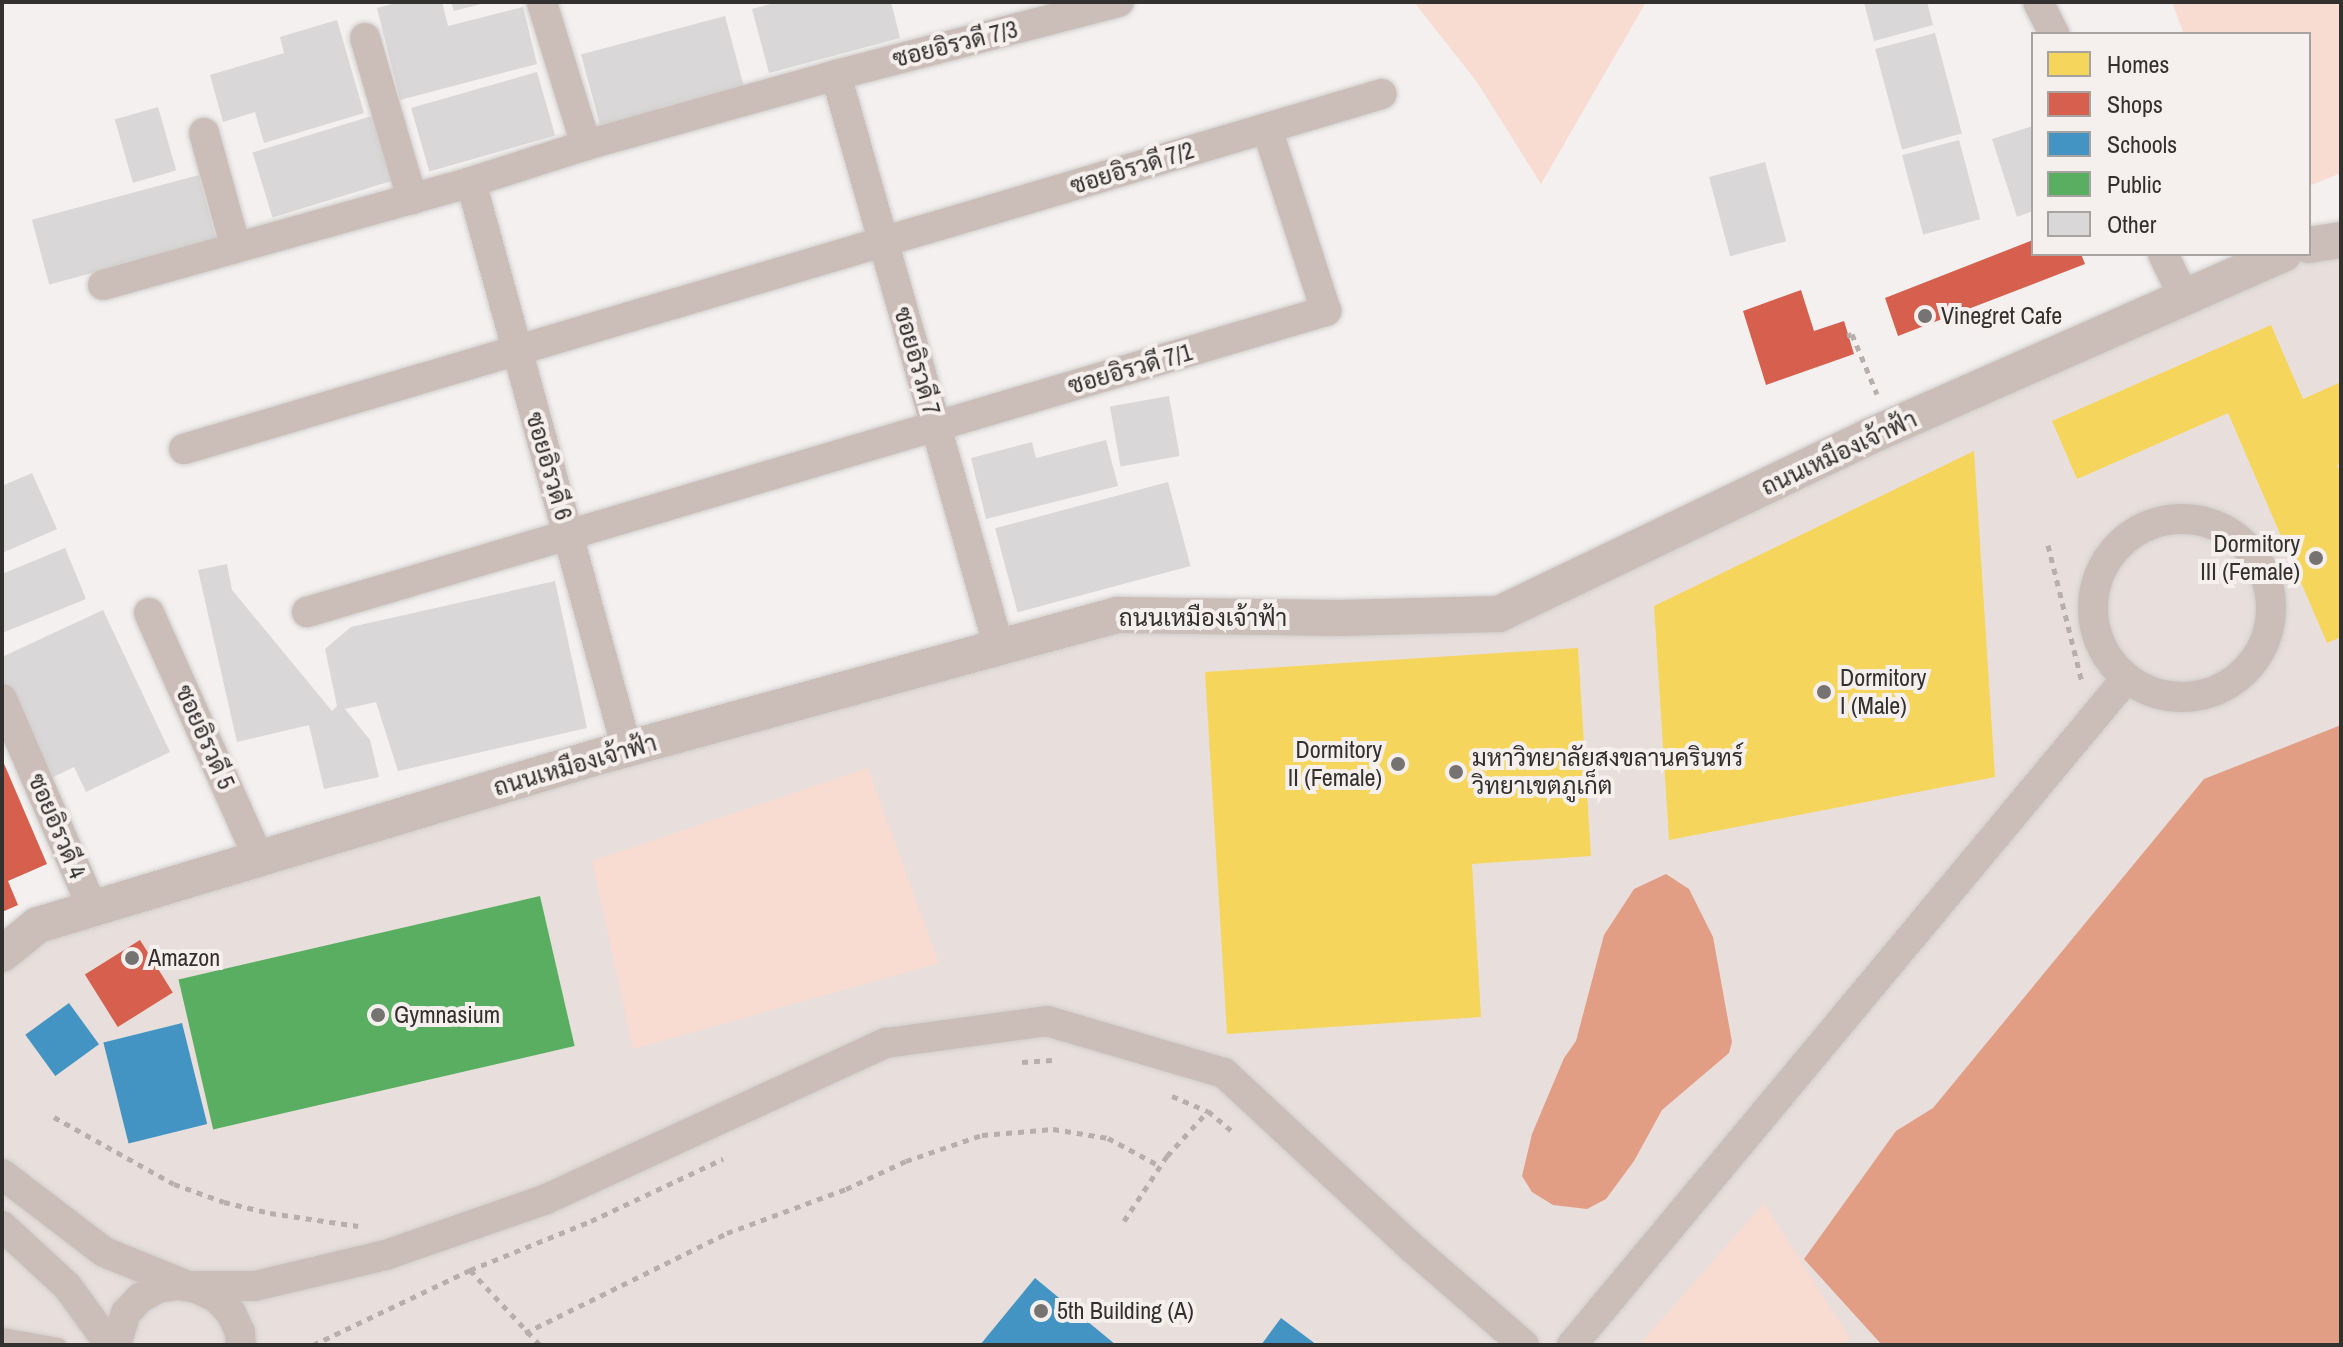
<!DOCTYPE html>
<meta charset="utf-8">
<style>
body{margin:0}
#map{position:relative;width:2343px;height:1347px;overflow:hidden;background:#f3f0ef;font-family:"Archivo Narrow",Sarabun,sans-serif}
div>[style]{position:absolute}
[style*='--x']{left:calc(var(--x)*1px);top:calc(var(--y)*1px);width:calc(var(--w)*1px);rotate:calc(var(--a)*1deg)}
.built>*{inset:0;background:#e8dfdc}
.green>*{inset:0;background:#f8dbd1}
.water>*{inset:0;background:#e29d85}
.homes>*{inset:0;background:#f6d55c}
.shops>*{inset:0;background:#d6604d;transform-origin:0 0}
.schools>*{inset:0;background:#4393c3;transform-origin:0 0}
.public>*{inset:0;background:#5aae61;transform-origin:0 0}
.building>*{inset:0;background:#d9d7d7;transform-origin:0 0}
.path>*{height:5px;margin-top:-2.5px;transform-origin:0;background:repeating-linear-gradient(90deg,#b8afad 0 6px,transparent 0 12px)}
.roads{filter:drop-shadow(0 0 2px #d0cecd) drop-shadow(0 0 2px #d0cecd)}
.service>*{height:14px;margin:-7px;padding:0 7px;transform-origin:7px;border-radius:7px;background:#cbbdb8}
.minor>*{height:30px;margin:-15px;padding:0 15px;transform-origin:15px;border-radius:15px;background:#cbbdb8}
.minor>.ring{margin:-15px;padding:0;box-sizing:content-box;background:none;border:30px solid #cbbdb8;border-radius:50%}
.tertiary>*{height:36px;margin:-18px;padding:0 18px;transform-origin:18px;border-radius:18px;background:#cbbdb8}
.dots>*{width:22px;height:22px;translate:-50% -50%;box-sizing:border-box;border:4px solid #f5efed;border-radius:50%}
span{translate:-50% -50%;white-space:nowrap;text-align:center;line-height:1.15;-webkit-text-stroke:8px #f5efed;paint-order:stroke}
.street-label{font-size:24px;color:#333130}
.poi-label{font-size:24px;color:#333130}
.left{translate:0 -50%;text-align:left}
.right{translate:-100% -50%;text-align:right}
.frame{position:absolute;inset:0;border:4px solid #333130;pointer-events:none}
.legend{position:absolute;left:2031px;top:32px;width:280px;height:224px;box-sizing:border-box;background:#f5efed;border:2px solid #a7a3a1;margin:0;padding:10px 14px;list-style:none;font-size:24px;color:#333130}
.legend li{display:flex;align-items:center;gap:16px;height:40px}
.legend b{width:40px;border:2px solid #a7a3a1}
</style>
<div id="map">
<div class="built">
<div style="clip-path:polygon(2283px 254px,2341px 255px,2341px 1345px,2px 1345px,2px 954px,1117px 615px,1499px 614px)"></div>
</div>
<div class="green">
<div style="clip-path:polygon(1414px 2px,1646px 2px,1541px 184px,1477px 82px)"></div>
<div style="clip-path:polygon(2172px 2px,2341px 2px,2341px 173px,2309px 186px,2309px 34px,2184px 34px)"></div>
<div style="clip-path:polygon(868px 768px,939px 963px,633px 1049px,592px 861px)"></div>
<div style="clip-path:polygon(1764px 1203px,1850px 1338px,1843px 1345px,1639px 1345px)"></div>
</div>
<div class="water">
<div style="clip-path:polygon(2341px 725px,2341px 1345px,1882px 1345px,1804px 1259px,1896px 1131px,1933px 1108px,2204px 779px)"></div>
<div style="clip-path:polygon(1666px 874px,1689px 889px,1713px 937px,1732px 1042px,1729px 1053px,1662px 1110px,1634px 1161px,1606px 1199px,1587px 1209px,1553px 1205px,1532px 1192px,1522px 1176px,1532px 1134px,1564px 1058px,1576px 1041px,1604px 935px,1634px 889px)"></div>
</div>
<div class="homes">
<div style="clip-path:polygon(2271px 325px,2303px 399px,2341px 382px,2341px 464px,2337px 465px,2341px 475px,2341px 637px,2327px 643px,2228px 413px,2077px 479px,2052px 421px)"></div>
<div style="clip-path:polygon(1974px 451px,1995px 777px,1669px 840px,1654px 606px)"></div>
<div style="clip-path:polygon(1578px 648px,1591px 856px,1472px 864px,1481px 1017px,1227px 1034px,1205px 672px)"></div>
</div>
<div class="shops">
<div style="clip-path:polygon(2033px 240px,2033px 254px,2081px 254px,2085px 264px,1898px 336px,1885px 298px)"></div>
<div style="clip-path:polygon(1801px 290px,1814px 331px,1844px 321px,1854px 354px,1766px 385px,1743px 311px)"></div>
<div style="clip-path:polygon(2px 759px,47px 864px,8px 881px,18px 905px,2px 912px)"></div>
<div style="left:140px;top:940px;width:62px;height:65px;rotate:58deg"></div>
</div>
<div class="schools">
<div style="left:69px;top:1003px;width:51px;height:54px;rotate:54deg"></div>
<div style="left:182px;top:1023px;width:104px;height:81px;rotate:76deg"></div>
<div style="clip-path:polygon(1035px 1278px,1116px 1345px,980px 1345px)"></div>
<div style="clip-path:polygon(1281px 1318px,1317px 1345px,1261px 1345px)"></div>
</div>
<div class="public">
<div style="left:540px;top:896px;width:154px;height:371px;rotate:77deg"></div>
</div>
<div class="building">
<div style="clip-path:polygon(400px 2px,442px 2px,448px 26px,523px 7px,537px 64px,400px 100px,377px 8px)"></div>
<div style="clip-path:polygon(451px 2px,485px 2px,485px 3px,454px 11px)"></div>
<div style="clip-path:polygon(778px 2px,891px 2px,900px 38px,769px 73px,752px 9px)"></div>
<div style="clip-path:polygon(1864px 2px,1927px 2px,1933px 25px,1874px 41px)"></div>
<div style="left:725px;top:16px;width:73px;height:149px;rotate:75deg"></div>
<div style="clip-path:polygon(337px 20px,364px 113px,264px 143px,255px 112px,223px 122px,210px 75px,284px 53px,280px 37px)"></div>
<div style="left:1935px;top:33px;width:104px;height:62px;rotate:75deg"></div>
<div style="left:537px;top:72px;width:66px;height:131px;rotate:74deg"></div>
<div style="left:158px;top:107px;width:66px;height:45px;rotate:74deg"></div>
<div style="left:375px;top:115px;width:68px;height:128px;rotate:73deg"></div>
<div style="clip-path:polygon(2033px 126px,2033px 211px,2017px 217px,1992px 139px)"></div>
<div style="left:1959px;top:140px;width:82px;height:59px;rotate:75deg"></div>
<div style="left:1765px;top:162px;width:82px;height:58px;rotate:75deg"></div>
<div style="left:199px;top:175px;width:67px;height:173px;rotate:75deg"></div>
<div style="left:1169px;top:396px;width:61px;height:60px;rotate:80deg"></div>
<div style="clip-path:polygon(1106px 440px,1118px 486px,986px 519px,971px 458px,1032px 442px,1036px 458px)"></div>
<div style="clip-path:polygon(32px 473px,57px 529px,2px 553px,2px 486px)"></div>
<div style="left:1168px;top:482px;width:87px;height:179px;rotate:75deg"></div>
<div style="clip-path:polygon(65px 548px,86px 599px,2px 633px,2px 574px)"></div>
<div style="clip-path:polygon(227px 564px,232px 590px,332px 711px,337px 706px,325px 649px,351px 627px,555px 581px,587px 728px,398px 771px,376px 702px,345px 709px,370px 740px,379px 777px,324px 789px,309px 725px,237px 742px,198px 570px)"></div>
<div style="clip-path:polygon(103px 610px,170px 752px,86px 792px,74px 767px,49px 779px,2px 680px,2px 657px)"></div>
</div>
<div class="path">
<div style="--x:1847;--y:336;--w:5;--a:-22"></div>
<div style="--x:1852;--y:334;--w:65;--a:67.4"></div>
<div style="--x:2048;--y:545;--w:141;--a:76.1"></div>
<div style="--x:1022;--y:1062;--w:30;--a:-4"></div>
<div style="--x:1172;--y:1096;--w:39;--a:23"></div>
<div style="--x:1208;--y:1111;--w:31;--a:40"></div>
<div style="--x:54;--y:1117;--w:137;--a:29.2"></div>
<div style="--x:174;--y:1184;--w:53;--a:19.8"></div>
<div style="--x:224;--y:1202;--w:47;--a:13.4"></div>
<div style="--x:270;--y:1213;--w:89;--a:8.4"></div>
<div style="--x:1124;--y:1221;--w:78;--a:-56.5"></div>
<div style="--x:1167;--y:1156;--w:61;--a:-47.7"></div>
<div style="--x:470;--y:1270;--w:103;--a:47"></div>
<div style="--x:525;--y:1333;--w:225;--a:-26.3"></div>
<div style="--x:727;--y:1233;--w:127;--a:-20.3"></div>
<div style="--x:846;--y:1189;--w:66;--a:-25"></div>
<div style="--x:906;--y:1161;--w:80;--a:-18.9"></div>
<div style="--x:982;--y:1135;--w:71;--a:-4.8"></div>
<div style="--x:1053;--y:1129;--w:56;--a:9.3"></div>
<div style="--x:1108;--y:1138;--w:59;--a:28.3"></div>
<div style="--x:313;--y:1345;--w:174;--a:-25.5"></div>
<div style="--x:470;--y:1270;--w:131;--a:-22"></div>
<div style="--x:591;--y:1221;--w:146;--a:-25.2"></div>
</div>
<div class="roads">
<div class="service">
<div style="--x:2;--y:1335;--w:58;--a:10"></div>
</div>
<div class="minor">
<div style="--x:2038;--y:2;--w:36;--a:63"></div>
<div style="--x:542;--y:3;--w:149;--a:72.8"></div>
<div style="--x:365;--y:38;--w:168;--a:73.7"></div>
<div style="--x:836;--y:75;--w:596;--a:74.12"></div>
<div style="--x:204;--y:133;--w:119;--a:74.5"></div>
<div style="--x:471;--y:182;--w:588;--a:74.62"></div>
<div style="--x:2163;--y:254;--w:50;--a:63.9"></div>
<div style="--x:103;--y:285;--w:382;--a:-15.6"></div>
<div style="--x:471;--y:182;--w:121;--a:-17.8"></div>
<div style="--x:586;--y:145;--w:260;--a:-15.6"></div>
<div style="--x:836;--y:75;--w:292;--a:-14.5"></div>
<div style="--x:184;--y:449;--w:1249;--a:-16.51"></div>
<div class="ring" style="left:2093px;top:519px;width:148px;height:148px"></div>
<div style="--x:307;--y:612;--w:1063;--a:-16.46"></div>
<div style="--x:1326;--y:311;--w:192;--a:-107.9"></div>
<div style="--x:149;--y:613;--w:272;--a:65.9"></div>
<div style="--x:2;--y:699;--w:229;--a:66.6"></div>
<div style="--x:2;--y:1174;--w:128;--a:37.4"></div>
<div style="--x:104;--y:1252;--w:91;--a:22"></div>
<div style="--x:188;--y:1286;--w:67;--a:0"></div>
<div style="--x:255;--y:1286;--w:135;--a:-13.3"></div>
<div style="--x:386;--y:1255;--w:167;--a:-19.2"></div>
<div style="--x:544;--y:1200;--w:376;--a:-24.7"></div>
<div style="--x:886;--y:1043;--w:162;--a:-7.8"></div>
<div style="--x:1047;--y:1021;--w:184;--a:16.4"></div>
<div style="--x:1224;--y:1073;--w:254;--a:42.9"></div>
<div style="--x:1410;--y:1246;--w:151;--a:41"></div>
<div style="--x:2;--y:1226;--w:88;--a:42.7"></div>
<div style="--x:67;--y:1286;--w:73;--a:53.9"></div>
<div style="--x:116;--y:1345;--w:34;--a:-73"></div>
<div style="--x:126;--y:1313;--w:21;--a:-47"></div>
<div style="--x:140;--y:1298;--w:21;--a:-29"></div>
<div style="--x:158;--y:1288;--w:20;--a:-9"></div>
<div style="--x:178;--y:1285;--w:18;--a:9"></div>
<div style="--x:196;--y:1288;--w:23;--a:25"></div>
<div style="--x:217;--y:1298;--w:21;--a:47"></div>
<div style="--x:231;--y:1313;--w:21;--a:65"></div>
<div style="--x:240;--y:1332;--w:13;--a:86"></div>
<div style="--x:1572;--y:1345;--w:866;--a:-50.25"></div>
</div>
<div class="tertiary">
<div style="--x:2309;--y:245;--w:32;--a:-9"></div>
<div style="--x:2;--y:954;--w:46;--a:-38.9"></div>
<div style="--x:38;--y:925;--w:584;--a:-16.73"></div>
<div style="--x:597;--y:757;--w:539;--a:-15.27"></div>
<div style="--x:1117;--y:615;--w:222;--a:0.8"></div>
<div style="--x:1339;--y:618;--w:160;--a:-1.4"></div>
<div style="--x:1499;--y:614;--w:409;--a:-25.6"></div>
<div style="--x:1868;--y:437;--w:454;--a:-23.8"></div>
</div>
</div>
<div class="dots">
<div style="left:1925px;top:316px;background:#767473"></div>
<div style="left:2316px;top:558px;background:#767473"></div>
<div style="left:1824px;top:692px;background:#767473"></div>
<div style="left:1398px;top:764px;background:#767473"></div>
<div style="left:1456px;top:772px;background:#767473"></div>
<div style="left:132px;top:958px;background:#767473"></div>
<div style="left:378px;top:1015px;background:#767473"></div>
<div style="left:1041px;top:1311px;background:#767473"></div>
</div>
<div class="street-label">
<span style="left:955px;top:44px;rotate:-14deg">ซอยอิรวดี 7/3</span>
<span style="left:1132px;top:168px;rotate:-17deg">ซอยอิรวดี 7/2</span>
<span style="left:917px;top:361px;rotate:74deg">ซอยอิรวดี 7</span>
<span style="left:1130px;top:369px;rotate:-16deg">ซอยอิรวดี 7/1</span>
<span style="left:1839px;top:453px;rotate:-25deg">ถนนเหมืองเจ้าฟ้า</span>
<span style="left:549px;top:466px;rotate:74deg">ซอยอิรวดี 6</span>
<span style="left:1203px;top:618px">ถนนเหมืองเจ้าฟ้า</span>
<span style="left:205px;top:737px;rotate:66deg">ซอยอิรวดี 5</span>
<span style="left:575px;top:765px;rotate:-16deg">ถนนเหมืองเจ้าฟ้า</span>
<span style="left:57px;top:826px;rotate:67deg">ซอยอิรวดี 4</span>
</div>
<div class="poi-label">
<span class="left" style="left:1941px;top:316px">Vinegret Cafe</span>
<span class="right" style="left:2300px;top:558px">Dormitory<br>III (Female)</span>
<span class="left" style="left:1840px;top:692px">Dormitory<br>I (Male)</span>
<span class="right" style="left:1382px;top:764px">Dormitory<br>II (Female)</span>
<span class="left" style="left:1472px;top:772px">มหาวิทยาลัยสงขลานครินทร์<br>วิทยาเขตภูเก็ต</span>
<span class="left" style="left:148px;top:958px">Amazon</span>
<span class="left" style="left:394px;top:1015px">Gymnasium</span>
<span class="left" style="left:1057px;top:1311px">5th Building (A)</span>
</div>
<div class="frame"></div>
<ul class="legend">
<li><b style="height:22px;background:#f6d55c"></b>Homes</li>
<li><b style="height:22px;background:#d6604d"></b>Shops</li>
<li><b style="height:22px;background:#4393c3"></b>Schools</li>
<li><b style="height:22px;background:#5aae61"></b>Public</li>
<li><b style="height:22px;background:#d9d7d7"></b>Other</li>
</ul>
</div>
